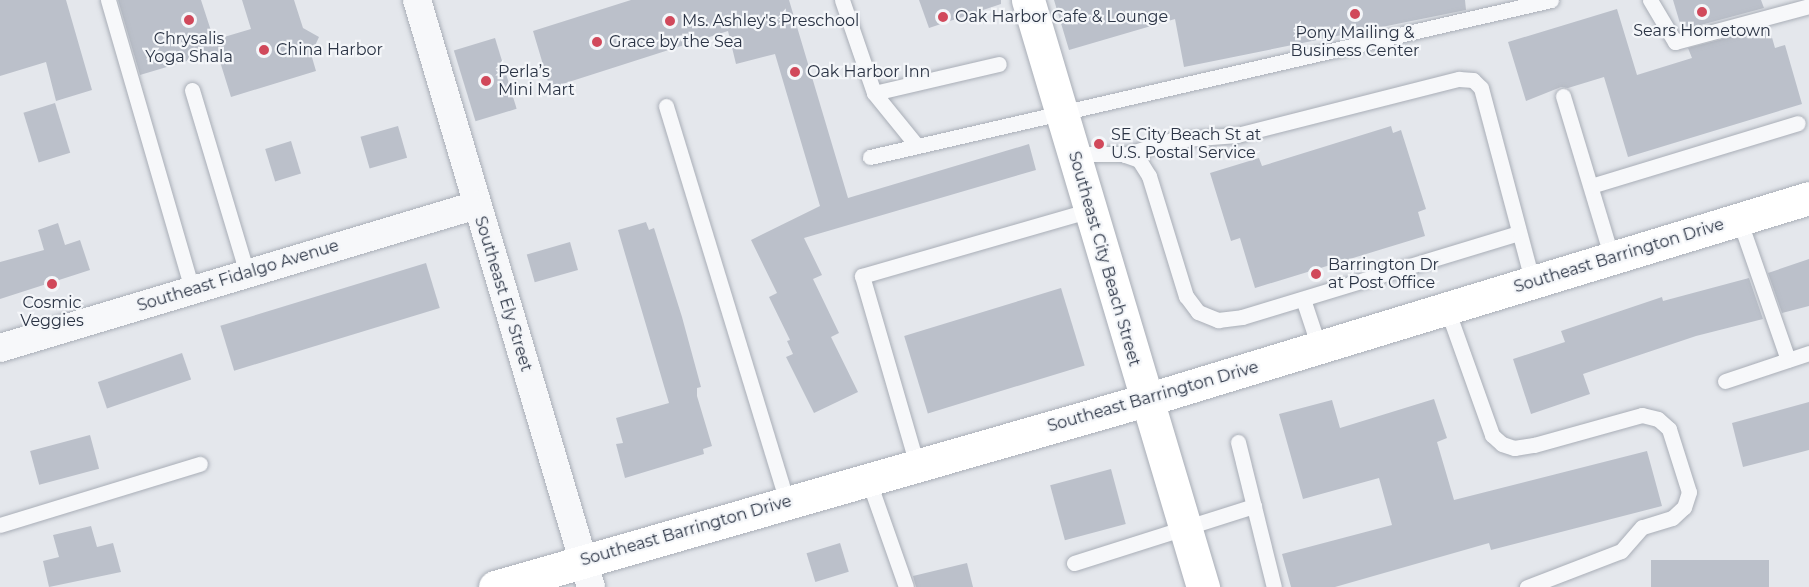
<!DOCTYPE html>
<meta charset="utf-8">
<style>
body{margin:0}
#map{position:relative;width:1809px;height:587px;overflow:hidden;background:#e4e7ec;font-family:Montserrat,sans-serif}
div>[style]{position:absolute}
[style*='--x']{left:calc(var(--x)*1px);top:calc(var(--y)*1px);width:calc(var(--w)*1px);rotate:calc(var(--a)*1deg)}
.building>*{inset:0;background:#bbc0ca;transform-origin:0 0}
.roads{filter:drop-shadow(0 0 2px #a9aeb7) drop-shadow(0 0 2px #a9aeb7)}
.lane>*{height:15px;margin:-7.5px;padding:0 7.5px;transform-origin:7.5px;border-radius:7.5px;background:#f7f8fa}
.street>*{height:28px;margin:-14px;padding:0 14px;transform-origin:14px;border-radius:14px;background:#f7f8fa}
.secondary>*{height:33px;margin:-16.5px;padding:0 16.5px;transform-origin:16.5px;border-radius:16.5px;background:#fff}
.dots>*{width:16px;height:16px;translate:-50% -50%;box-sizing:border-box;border:3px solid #f4f6f9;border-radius:50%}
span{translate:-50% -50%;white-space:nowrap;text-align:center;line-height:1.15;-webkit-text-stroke:4.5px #f4f6f9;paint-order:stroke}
.poi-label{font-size:16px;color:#2b3445}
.left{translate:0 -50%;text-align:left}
.street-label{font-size:16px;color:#2b3445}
</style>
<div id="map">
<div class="building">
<div style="clip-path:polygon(0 0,66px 0,92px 90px,56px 101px,46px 62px,0 76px)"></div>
<div style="clip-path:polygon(118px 0,201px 0,214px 40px,251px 29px,242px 0,294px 0,303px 28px,319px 37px,311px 54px,316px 71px,231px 97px,217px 52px,140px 75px)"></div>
<div style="clip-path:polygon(631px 0,789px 0,848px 198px,1029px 144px,1036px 170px,804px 238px,822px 275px,813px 279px,839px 333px,831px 337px,858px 392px,814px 413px,786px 357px,793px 354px,787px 341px,790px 340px,769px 297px,777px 293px,751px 240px,820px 206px,775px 54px,736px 64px,728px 31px,550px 88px,533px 31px)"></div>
<div style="clip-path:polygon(919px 0,1001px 0,1001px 4px,929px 28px)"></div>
<div style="clip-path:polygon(1054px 0,1465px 0,1466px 10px,1184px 67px,1175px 19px,1069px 50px)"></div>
<div style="clip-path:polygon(1673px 0,1761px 0,1764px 8px,1682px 30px)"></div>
<div style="clip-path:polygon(1617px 9px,1637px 75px,1692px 58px,1688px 48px,1769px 27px,1775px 48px,1785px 45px,1802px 104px,1628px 157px,1604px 77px,1568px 88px,1561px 87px,1526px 101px,1508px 42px)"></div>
<div style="left:495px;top:38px;width:74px;height:43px;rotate:73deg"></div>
<div style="left:55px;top:103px;width:52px;height:33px;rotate:73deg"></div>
<div style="left:398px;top:126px;width:33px;height:39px;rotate:74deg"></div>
<div style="clip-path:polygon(1391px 126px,1393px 133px,1401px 130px,1426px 209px,1418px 212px,1425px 236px,1255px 288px,1240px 238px,1231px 241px,1210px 173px,1259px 158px,1262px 166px)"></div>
<div style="left:291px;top:141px;width:34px;height:27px;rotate:73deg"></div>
<div style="clip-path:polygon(646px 222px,649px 230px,654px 228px,682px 317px,701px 387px,697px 388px,697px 396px,712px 446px,703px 449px,704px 454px,625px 478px,616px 444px,623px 443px,616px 418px,669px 403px,618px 230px)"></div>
<div style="clip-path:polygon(58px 223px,65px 245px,80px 240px,90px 270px,0 299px,0 262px,44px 250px,38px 230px)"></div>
<div style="left:570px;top:242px;width:29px;height:45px;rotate:74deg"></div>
<div style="clip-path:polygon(1809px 259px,1809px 306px,1782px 313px,1768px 273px)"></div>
<div style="left:426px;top:263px;width:47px;height:215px;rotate:73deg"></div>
<div style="clip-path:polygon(1749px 278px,1763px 319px,1696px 336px,1583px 374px,1590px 394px,1531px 414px,1513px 359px,1565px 342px,1561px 331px,1662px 297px,1663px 301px)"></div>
<div style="left:1061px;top:288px;width:81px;height:164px;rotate:73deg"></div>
<div style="left:182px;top:353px;width:28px;height:89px;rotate:71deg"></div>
<div style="clip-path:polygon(1434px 399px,1447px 438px,1437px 442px,1454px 500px,1647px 451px,1662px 506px,1491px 550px,1489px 543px,1335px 587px,1291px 587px,1282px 554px,1392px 525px,1379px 478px,1303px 499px,1279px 414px,1332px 400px,1340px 428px)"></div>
<div style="clip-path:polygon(1809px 402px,1809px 450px,1743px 467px,1732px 423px)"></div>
<div style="left:90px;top:435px;width:35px;height:62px;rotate:75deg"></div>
<div style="left:1111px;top:469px;width:57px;height:63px;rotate:75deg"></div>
<div style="clip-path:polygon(91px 526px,97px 547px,113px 543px,121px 572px,49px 587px,43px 561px,59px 557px,53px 535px)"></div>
<div style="left:840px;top:543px;width:30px;height:35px;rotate:73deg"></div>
<div style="left:1651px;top:560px;width:118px;height:27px"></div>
<div style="clip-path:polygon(967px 563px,973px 587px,916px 587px,913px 576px)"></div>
</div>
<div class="roads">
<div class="lane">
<div style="--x:108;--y:0;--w:302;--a:73.8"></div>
<div style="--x:842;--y:0;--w:98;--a:71"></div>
<div style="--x:874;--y:93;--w:68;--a:50.9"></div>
<div style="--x:1650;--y:0;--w:49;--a:59.2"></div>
<div style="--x:1675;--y:42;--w:139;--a:-15"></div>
<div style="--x:192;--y:90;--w:191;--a:73.3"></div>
<div style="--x:874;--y:93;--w:128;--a:-13.1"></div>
<div style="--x:1563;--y:96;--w:169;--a:73.2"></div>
<div style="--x:666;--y:106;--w:414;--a:73"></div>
<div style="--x:1074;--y:154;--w:48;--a:0"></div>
<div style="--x:1122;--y:154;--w:18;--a:19"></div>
<div style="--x:1139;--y:160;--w:19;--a:58"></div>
<div style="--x:1149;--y:176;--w:126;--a:72.9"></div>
<div style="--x:1186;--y:296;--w:20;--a:53"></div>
<div style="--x:1198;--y:312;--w:22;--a:22"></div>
<div style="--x:1218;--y:320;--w:24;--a:-7"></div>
<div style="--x:1242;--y:317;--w:289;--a:-16.9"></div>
<div style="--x:1125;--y:155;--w:49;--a:-17.7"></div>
<div style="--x:1172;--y:140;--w:65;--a:-4.4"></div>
<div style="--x:1237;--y:135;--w:229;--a:-14.2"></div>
<div style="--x:1459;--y:79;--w:14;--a:4"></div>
<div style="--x:1473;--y:80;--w:11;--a:45"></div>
<div style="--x:1481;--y:88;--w:202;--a:75.1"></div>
<div style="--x:870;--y:157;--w:699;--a:-12.98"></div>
<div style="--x:1591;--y:186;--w:216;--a:-16.9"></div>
<div style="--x:1739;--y:219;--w:149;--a:70.8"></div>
<div style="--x:1303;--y:299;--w:51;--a:71.6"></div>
<div style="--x:1447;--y:309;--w:134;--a:70.3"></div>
<div style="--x:1492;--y:435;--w:13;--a:42"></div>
<div style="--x:1502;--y:444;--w:13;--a:18"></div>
<div style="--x:1514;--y:448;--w:20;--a:-9"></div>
<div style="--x:1534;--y:445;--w:112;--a:-15.5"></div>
<div style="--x:1642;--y:415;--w:16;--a:14"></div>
<div style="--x:1658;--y:419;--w:15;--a:42"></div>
<div style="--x:1669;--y:429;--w:66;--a:72.4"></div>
<div style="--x:1689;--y:492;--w:16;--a:108"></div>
<div style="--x:1684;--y:507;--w:16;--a:137"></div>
<div style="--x:1672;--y:518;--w:31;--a:163"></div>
<div style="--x:1642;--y:527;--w:32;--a:131"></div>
<div style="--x:1621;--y:551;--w:101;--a:159"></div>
<div style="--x:1725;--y:381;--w:89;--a:-18.4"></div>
<div style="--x:1238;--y:442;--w:149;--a:76.1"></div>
<div style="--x:917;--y:465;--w:197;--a:-106.2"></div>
<div style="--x:862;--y:276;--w:237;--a:-16.1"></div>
<div style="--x:868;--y:479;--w:114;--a:70.6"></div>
<div style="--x:0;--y:525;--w:209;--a:-17"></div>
<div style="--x:1074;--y:563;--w:189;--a:-17.6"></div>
</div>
<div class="street">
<div style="--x:417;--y:0;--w:612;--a:73.49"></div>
<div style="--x:0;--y:348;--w:497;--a:-16.7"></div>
</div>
<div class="secondary">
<div style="--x:1028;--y:0;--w:613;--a:73.4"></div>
<div style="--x:495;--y:587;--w:677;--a:-16.03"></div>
<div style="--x:1146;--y:400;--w:693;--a:-16.94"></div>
</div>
</div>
<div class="dots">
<div style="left:1702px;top:12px;background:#d1495b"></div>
<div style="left:1355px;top:14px;background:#d1495b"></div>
<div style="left:943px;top:17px;background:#d1495b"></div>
<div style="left:189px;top:20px;background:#d1495b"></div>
<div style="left:670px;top:21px;background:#d1495b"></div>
<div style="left:597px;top:42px;background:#d1495b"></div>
<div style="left:264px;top:50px;background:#d1495b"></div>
<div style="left:795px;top:72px;background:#d1495b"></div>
<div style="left:486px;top:81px;background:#d1495b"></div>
<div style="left:1099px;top:144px;background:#d1495b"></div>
<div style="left:1316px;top:274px;background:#d1495b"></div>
<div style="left:52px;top:284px;background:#d1495b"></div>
</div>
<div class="poi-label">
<span class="left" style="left:955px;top:17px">Oak Harbor Cafe &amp; Lounge</span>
<span class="left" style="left:682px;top:21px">Ms. Ashley's Preschool</span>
<span style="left:1702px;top:31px">Sears Hometown</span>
<span style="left:1355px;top:42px">Pony Mailing &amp;<br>Business Center</span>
<span style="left:189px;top:48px">Chrysalis<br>Yoga Shala</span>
<span class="left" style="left:609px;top:42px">Grace by the Sea</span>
<span class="left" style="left:276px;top:50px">China Harbor</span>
<span class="left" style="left:498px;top:81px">Perla’s<br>Mini Mart</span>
<span class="left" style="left:807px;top:72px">Oak Harbor Inn</span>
<span class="left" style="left:1111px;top:144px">SE City Beach St at<br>U.S. Postal Service</span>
<span class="left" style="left:1328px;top:274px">Barrington Dr<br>at Post Office</span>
<span style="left:52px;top:312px">Cosmic<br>Veggies</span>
</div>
<div class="street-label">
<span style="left:1619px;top:256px;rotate:-17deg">Southeast Barrington Drive</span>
<span style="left:1104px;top:259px;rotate:74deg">Southeast City Beach Street</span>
<span style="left:238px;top:276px;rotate:-17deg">Southeast Fidalgo Avenue</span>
<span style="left:503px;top:294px;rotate:73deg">Southeast Ely Street</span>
<span style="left:1153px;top:397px;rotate:-16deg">Southeast Barrington Drive</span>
<span style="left:686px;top:531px;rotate:-16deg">Southeast Barrington Drive</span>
</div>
</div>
